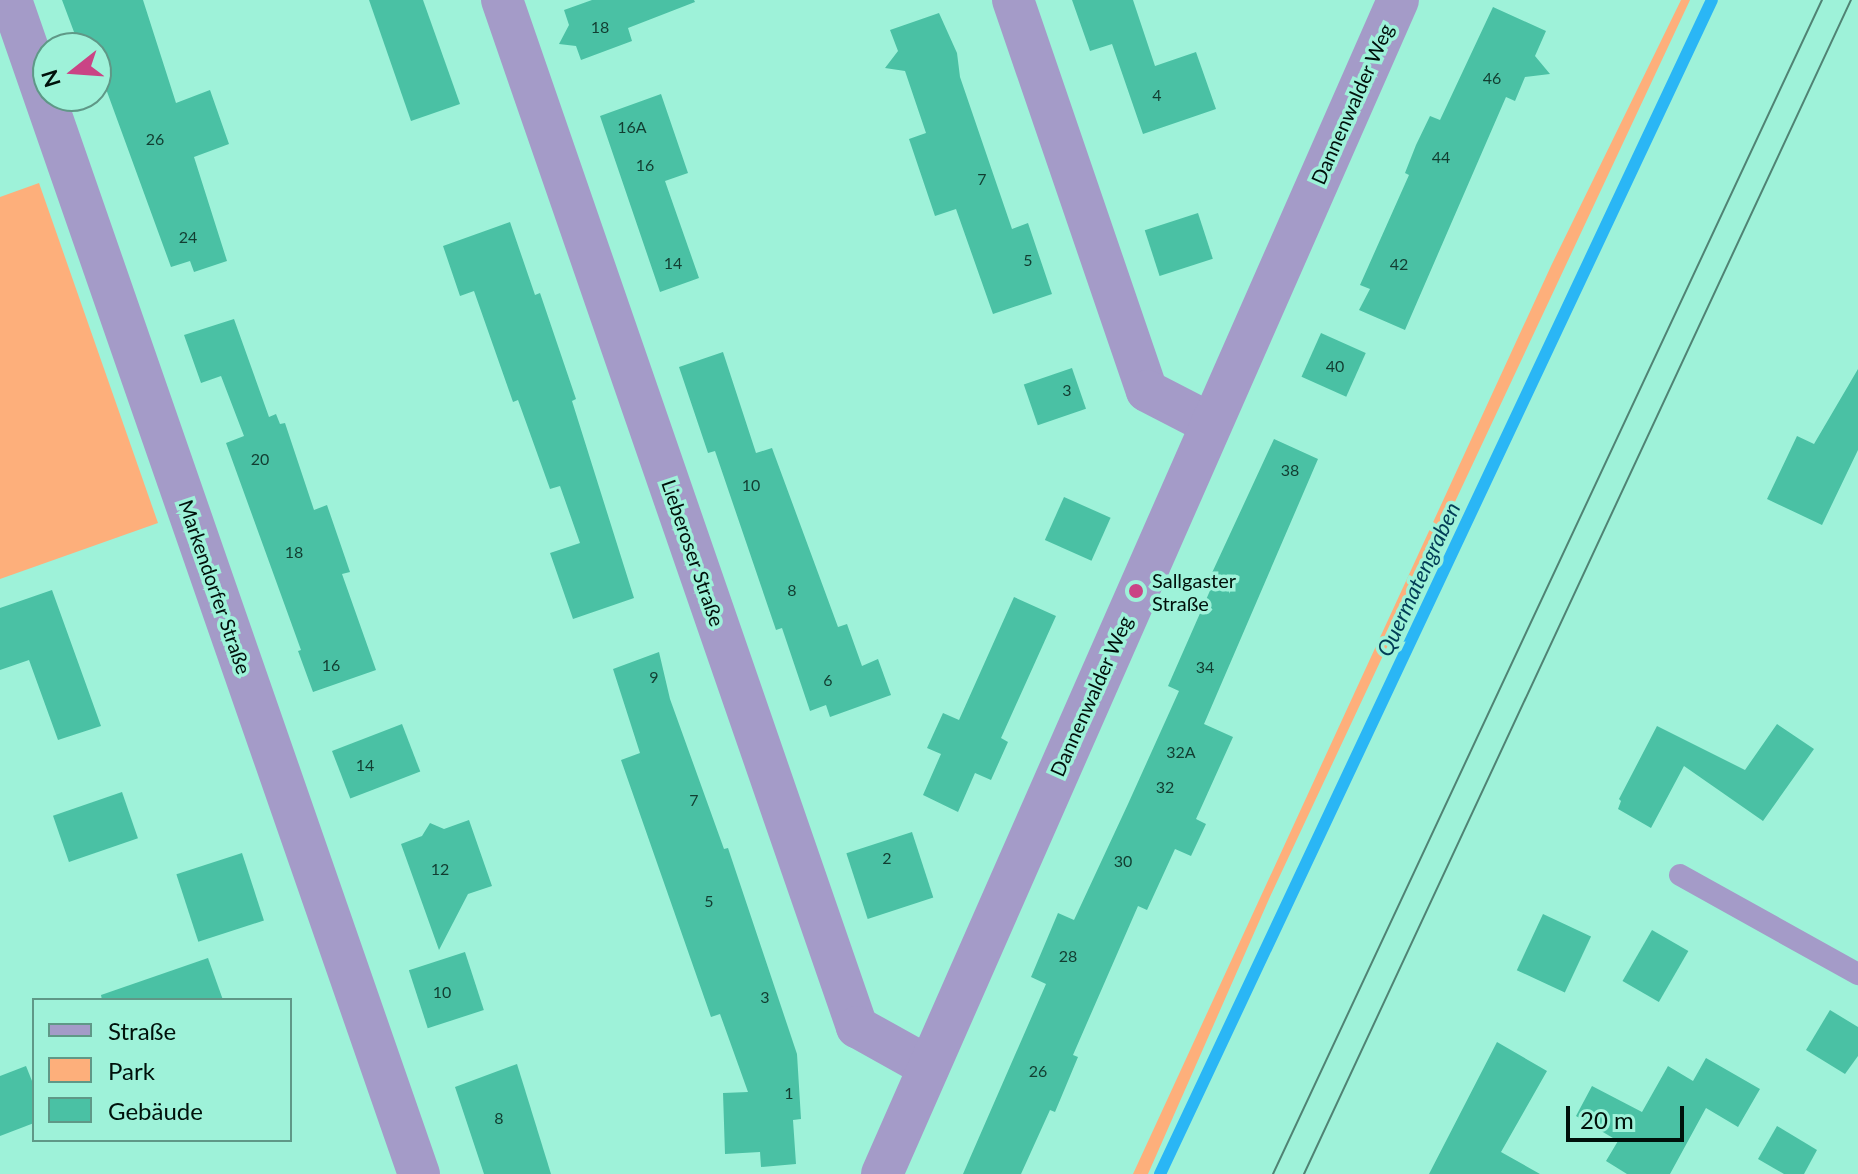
<!DOCTYPE html>
<meta charset="utf-8">
<style>
body{margin:0}
#map{position:relative;width:1858px;height:1174px;overflow:hidden;background:#9ef2d9;font-family:Lato,sans-serif}
div>[style]{position:absolute}
[style*='--x']{left:calc(var(--x)*1px);top:calc(var(--y)*1px);width:calc(var(--w)*1px);rotate:calc(var(--a)*1deg)}
.green>*{inset:0;background:#fdaf7b}
.stream>*{height:12px;margin:-6px;padding:0 6px;transform-origin:6px;border-radius:6px;background:#2ab6f5}
.building>*{inset:0;background:#4ac1a4;transform-origin:0 0}
.lane>*{height:22px;margin:-11px;padding:0 11px;transform-origin:11px;border-radius:11px;background:#a49bc8}
.street>*{height:42px;margin:-21px;padding:0 21px;transform-origin:21px;border-radius:21px;background:#a49bc8}
.tram>*{height:2px;margin:-1px;padding:0 1px;transform-origin:1px;border-radius:1px;background:#508374}
.dots>*{width:22px;height:22px;translate:-50% -50%;box-sizing:border-box;border:4px solid #9ef2d9;border-radius:50%}
span{translate:-50% -50%;white-space:nowrap;text-align:center;line-height:1.15;-webkit-text-stroke:7px #9ef2d9;paint-order:stroke}
.number-label{font-size:16px;color:#123d31}
.number-label span{-webkit-text-stroke-width:0}
.street-label{font-size:20px;color:#00110b}
.poi-label{font-size:20px;color:#00110b}
.left{translate:0 -50%;text-align:left}
.water-label{font-size:22px;color:#023d56;font-style:italic}
.legend{position:absolute;left:32px;top:998px;width:260px;height:144px;box-sizing:border-box;background:#9ef2d9;border:2px solid #5f9887;margin:0;padding:10px 14px;list-style:none;font-size:24px;color:#00110b}
.legend li{display:flex;align-items:center;gap:16px;height:40px}
.legend b{width:40px;border:2px solid #5f9887}
.north{position:absolute;left:32px;top:32px;width:80px;height:80px;box-sizing:border-box;background:#9ef2d9;border:2px solid #5f9887;border-radius:50%;rotate:253deg;font-size:22px;font-weight:700;line-height:32px;text-align:center;color:#00110b}
.north::after{content:'';display:block;margin:auto;width:28px;height:36px;background:#ca4485;clip-path:polygon(50% 0,100% 100%,50% 72%,0 100%)}
.scale{position:absolute;left:1566px;top:1106px;width:118px;height:36px;box-sizing:border-box;border:4px solid #00110b;border-top:0;padding-left:10px;font-size:24px;line-height:28px;white-space:nowrap;color:#00110b;-webkit-text-stroke:6px #9ef2d9;paint-order:stroke}
</style>
<div id="map">
<div class="green">
<div style="clip-path:polygon(1681px 0,1690px 0,1269px 899px,1148px 1174px,1133px 1174px,1551px 266px)"></div>
<div style="clip-path:polygon(39px 183px,158px 523px,0 579px,0 197px)"></div>
</div>
<div class="stream">
<div style="--x:1160;--y:1174;--w:1297;--a:-64.82"></div>
</div>
<div class="building">
<div style="clip-path:polygon(62px 0,143px 0,176px 103px,210px 90px,229px 144px,194px 157px,227px 261px,194px 272px,190px 261px,171px 267px,102px 78px,96px 80px,96px 48px,80px 48px)"></div>
<div style="clip-path:polygon(369px 0,423px 0,460px 104px,411px 121px)"></div>
<div style="clip-path:polygon(592px 0,694px 0,695px 2px,628px 28px,632px 41px,581px 60px,576px 46px,559px 44px,569px 25px,564px 10px)"></div>
<div style="clip-path:polygon(1072px 0,1133px 0,1155px 66px,1196px 52px,1216px 109px,1143px 134px,1112px 44px,1090px 51px)"></div>
<div style="clip-path:polygon(1493px 7px,1546px 31px,1535px 56px,1550px 74px,1525px 77px,1515px 101px,1506px 97px,1405px 330px,1359px 310px,1370px 289px,1360px 285px,1409px 175px,1405px 173px,1416px 145px,1430px 116px,1440px 120px)"></div>
<div style="clip-path:polygon(939px 13px,957px 53px,960px 77px,1012px 229px,1028px 223px,1052px 294px,993px 314px,956px 209px,935px 216px,909px 139px,926px 133px,905px 71px,885px 68px,898px 51px,890px 30px)"></div>
<div style="clip-path:polygon(661px 94px,688px 173px,665px 181px,699px 278px,660px 292px,600px 116px)"></div>
<div style="left:1198px;top:213px;width:48px;height:56px;rotate:72deg"></div>
<div style="clip-path:polygon(510px 222px,535px 295px,540px 293px,576px 399px,572px 401px,634px 598px,573px 619px,550px 553px,580px 543px,560px 486px,550px 489px,518px 400px,513px 402px,474px 291px,460px 296px,443px 246px)"></div>
<div style="clip-path:polygon(234px 319px,269px 417px,276px 414px,280px 424px,285px 423px,314px 510px,327px 505px,350px 572px,342px 574px,376px 670px,313px 692px,298px 651px,301px 650px,226px 443px,244px 436px,221px 376px,201px 383px,184px 335px)"></div>
<div style="left:1321px;top:333px;width:49px;height:48px;rotate:24deg"></div>
<div style="clip-path:polygon(723px 352px,756px 453px,772px 448px,838px 627px,847px 624px,862px 666px,878px 659px,891px 695px,830px 717px,826px 705px,810px 711px,782px 628px,776px 630px,715px 451px,708px 453px,679px 367px)"></div>
<div style="left:1072px;top:368px;width:43px;height:51px;rotate:71deg"></div>
<div style="clip-path:polygon(1858px 369px,1858px 450px,1822px 525px,1767px 499px,1797px 436px,1814px 444px)"></div>
<div style="clip-path:polygon(1274px 439px,1318px 459px,1204px 724px,1233px 737px,1196px 819px,1206px 824px,1191px 856px,1175px 849px,1147px 910px,1138px 906px,1073px 1055px,1078px 1057px,1055px 1112px,1050px 1110px,1021px 1174px,963px 1174px,1046px 984px,1031px 977px,1058px 913px,1074px 920px,1128px 804px,1179px 691px,1168px 686px,1216px 577px,1211px 575px)"></div>
<div style="left:1064px;top:497px;width:51px;height:47px;rotate:24deg"></div>
<div style="clip-path:polygon(52px 590px,101px 726px,58px 740px,29px 660px,0 670px,0 608px)"></div>
<div style="clip-path:polygon(1014px 597px,1056px 616px,1001px 738px,1008px 742px,991px 780px,975px 773px,958px 812px,923px 795px,941px 754px,927px 748px,943px 713px,959px 720px)"></div>
<div style="clip-path:polygon(659px 652px,670px 699px,724px 849px,728px 848px,797px 1054px,801px 1119px,793px 1120px,796px 1164px,761px 1167px,760px 1152px,725px 1154px,723px 1093px,748px 1092px,720px 1014px,711px 1017px,621px 760px,640px 753px,613px 669px)"></div>
<div style="left:402px;top:724px;width:51px;height:75px;rotate:69deg"></div>
<div style="clip-path:polygon(1777px 724px,1814px 749px,1763px 821px,1684px 766px,1651px 828px,1618px 809px,1621px 801px,1619px 799px,1657px 726px,1745px 770px)"></div>
<div style="left:122px;top:792px;width:49px;height:73px;rotate:71deg"></div>
<div style="clip-path:polygon(469px 820px,492px 886px,468px 894px,439px 950px,401px 844px,422px 836px,430px 823px,444px 829px)"></div>
<div style="left:912px;top:832px;width:69px;height:69px;rotate:72deg"></div>
<div style="left:242px;top:853px;width:71px;height:69px;rotate:72deg"></div>
<div style="left:1543px;top:914px;width:53px;height:62px;rotate:25deg"></div>
<div style="left:1652px;top:930px;width:42px;height:59px;rotate:30deg"></div>
<div style="left:465px;top:952px;width:61px;height:59px;rotate:72deg"></div>
<div style="clip-path:polygon(208px 958px,223px 1000px,102px 1000px,101px 995px)"></div>
<div style="clip-path:polygon(1830px 1010px,1858px 1027px,1858px 1056px,1845px 1074px,1806px 1050px)"></div>
<div style="clip-path:polygon(1497px 1042px,1547px 1071px,1501px 1152px,1540px 1174px,1429px 1174px)"></div>
<div style="clip-path:polygon(1706px 1058px,1760px 1089px,1738px 1127px,1706px 1108px,1670px 1174px,1627px 1174px,1606px 1161px,1618px 1141px,1576px 1116px,1592px 1086px,1642px 1112px,1668px 1066px,1693px 1081px)"></div>
<div style="clip-path:polygon(517px 1064px,551px 1174px,484px 1174px,455px 1087px)"></div>
<div style="clip-path:polygon(26px 1066px,34px 1086px,34px 1123px,0 1136px,0 1076px)"></div>
<div style="clip-path:polygon(1777px 1126px,1817px 1150px,1804px 1174px,1784px 1174px,1758px 1159px)"></div>
</div>
<div class="lane">
<div style="--x:1680;--y:875;--w:204;--a:29.1"></div>
</div>
<div class="street">
<div style="--x:11;--y:0;--w:1243;--a:70.84"></div>
<div style="--x:502;--y:0;--w:1087;--a:70.93"></div>
<div style="--x:857;--y:1027;--w:82;--a:29.1"></div>
<div style="--x:1013;--y:0;--w:413;--a:71.1"></div>
<div style="--x:1147;--y:391;--w:72;--a:27.3"></div>
<div style="--x:882;--y:1174;--w:1282;--a:-66.27"></div>
</div>
<div class="tram">
<div style="--x:1273;--y:1174;--w:1296;--a:-64.94"></div>
<div style="--x:1304;--y:1174;--w:1295;--a:-65.02"></div>
</div>
<div class="dots">
<div style="left:1136px;top:591px;background:#ca4485"></div>
</div>
<div class="number-label">
<span style="left:600px;top:27px">18</span>
<span style="left:1492px;top:78px">46</span>
<span style="left:1157px;top:95px">4</span>
<span style="left:632px;top:127px">16A</span>
<span style="left:155px;top:139px">26</span>
<span style="left:1441px;top:157px">44</span>
<span style="left:645px;top:165px">16</span>
<span style="left:982px;top:179px">7</span>
<span style="left:188px;top:237px">24</span>
<span style="left:1028px;top:260px">5</span>
<span style="left:673px;top:263px">14</span>
<span style="left:1399px;top:264px">42</span>
<span style="left:1335px;top:366px">40</span>
<span style="left:1067px;top:390px">3</span>
<span style="left:260px;top:459px">20</span>
<span style="left:1290px;top:470px">38</span>
<span style="left:751px;top:485px">10</span>
<span style="left:294px;top:552px">18</span>
<span style="left:792px;top:590px">8</span>
<span style="left:331px;top:665px">16</span>
<span style="left:1205px;top:667px">34</span>
<span style="left:654px;top:677px">9</span>
<span style="left:828px;top:680px">6</span>
<span style="left:1181px;top:752px">32A</span>
<span style="left:365px;top:765px">14</span>
<span style="left:1165px;top:787px">32</span>
<span style="left:694px;top:800px">7</span>
<span style="left:887px;top:858px">2</span>
<span style="left:1123px;top:861px">30</span>
<span style="left:440px;top:869px">12</span>
<span style="left:709px;top:901px">5</span>
<span style="left:1068px;top:956px">28</span>
<span style="left:442px;top:992px">10</span>
<span style="left:765px;top:997px">3</span>
<span style="left:1038px;top:1071px">26</span>
<span style="left:789px;top:1093px">1</span>
<span style="left:499px;top:1118px">8</span>
</div>
<div class="street-label">
<span style="left:1352px;top:104px;rotate:-66deg">Dannenwalder Weg</span>
<span style="left:693px;top:553px;rotate:71deg">Lieberoser Straße</span>
<span style="left:215px;top:587px;rotate:71deg">Markendorfer Straße</span>
<span style="left:1091px;top:696px;rotate:-66deg">Dannenwalder Weg</span>
</div>
<div class="poi-label">
<span class="left" style="left:1152px;top:592px">Sallgaster<br>Straße</span>
</div>
<div class="water-label">
<span style="left:1418px;top:579px;rotate:-65deg">Quermatengraben</span>
</div>
<ul class="legend">
<li><b style="height:10px;background:#a49bc8"></b>Straße</li>
<li><b style="height:22px;background:#fdaf7b"></b>Park</li>
<li><b style="height:22px;background:#4ac1a4"></b>Gebäude</li>
</ul>
<div class="north">N</div>
<div class="scale">20 m</div>
</div>
